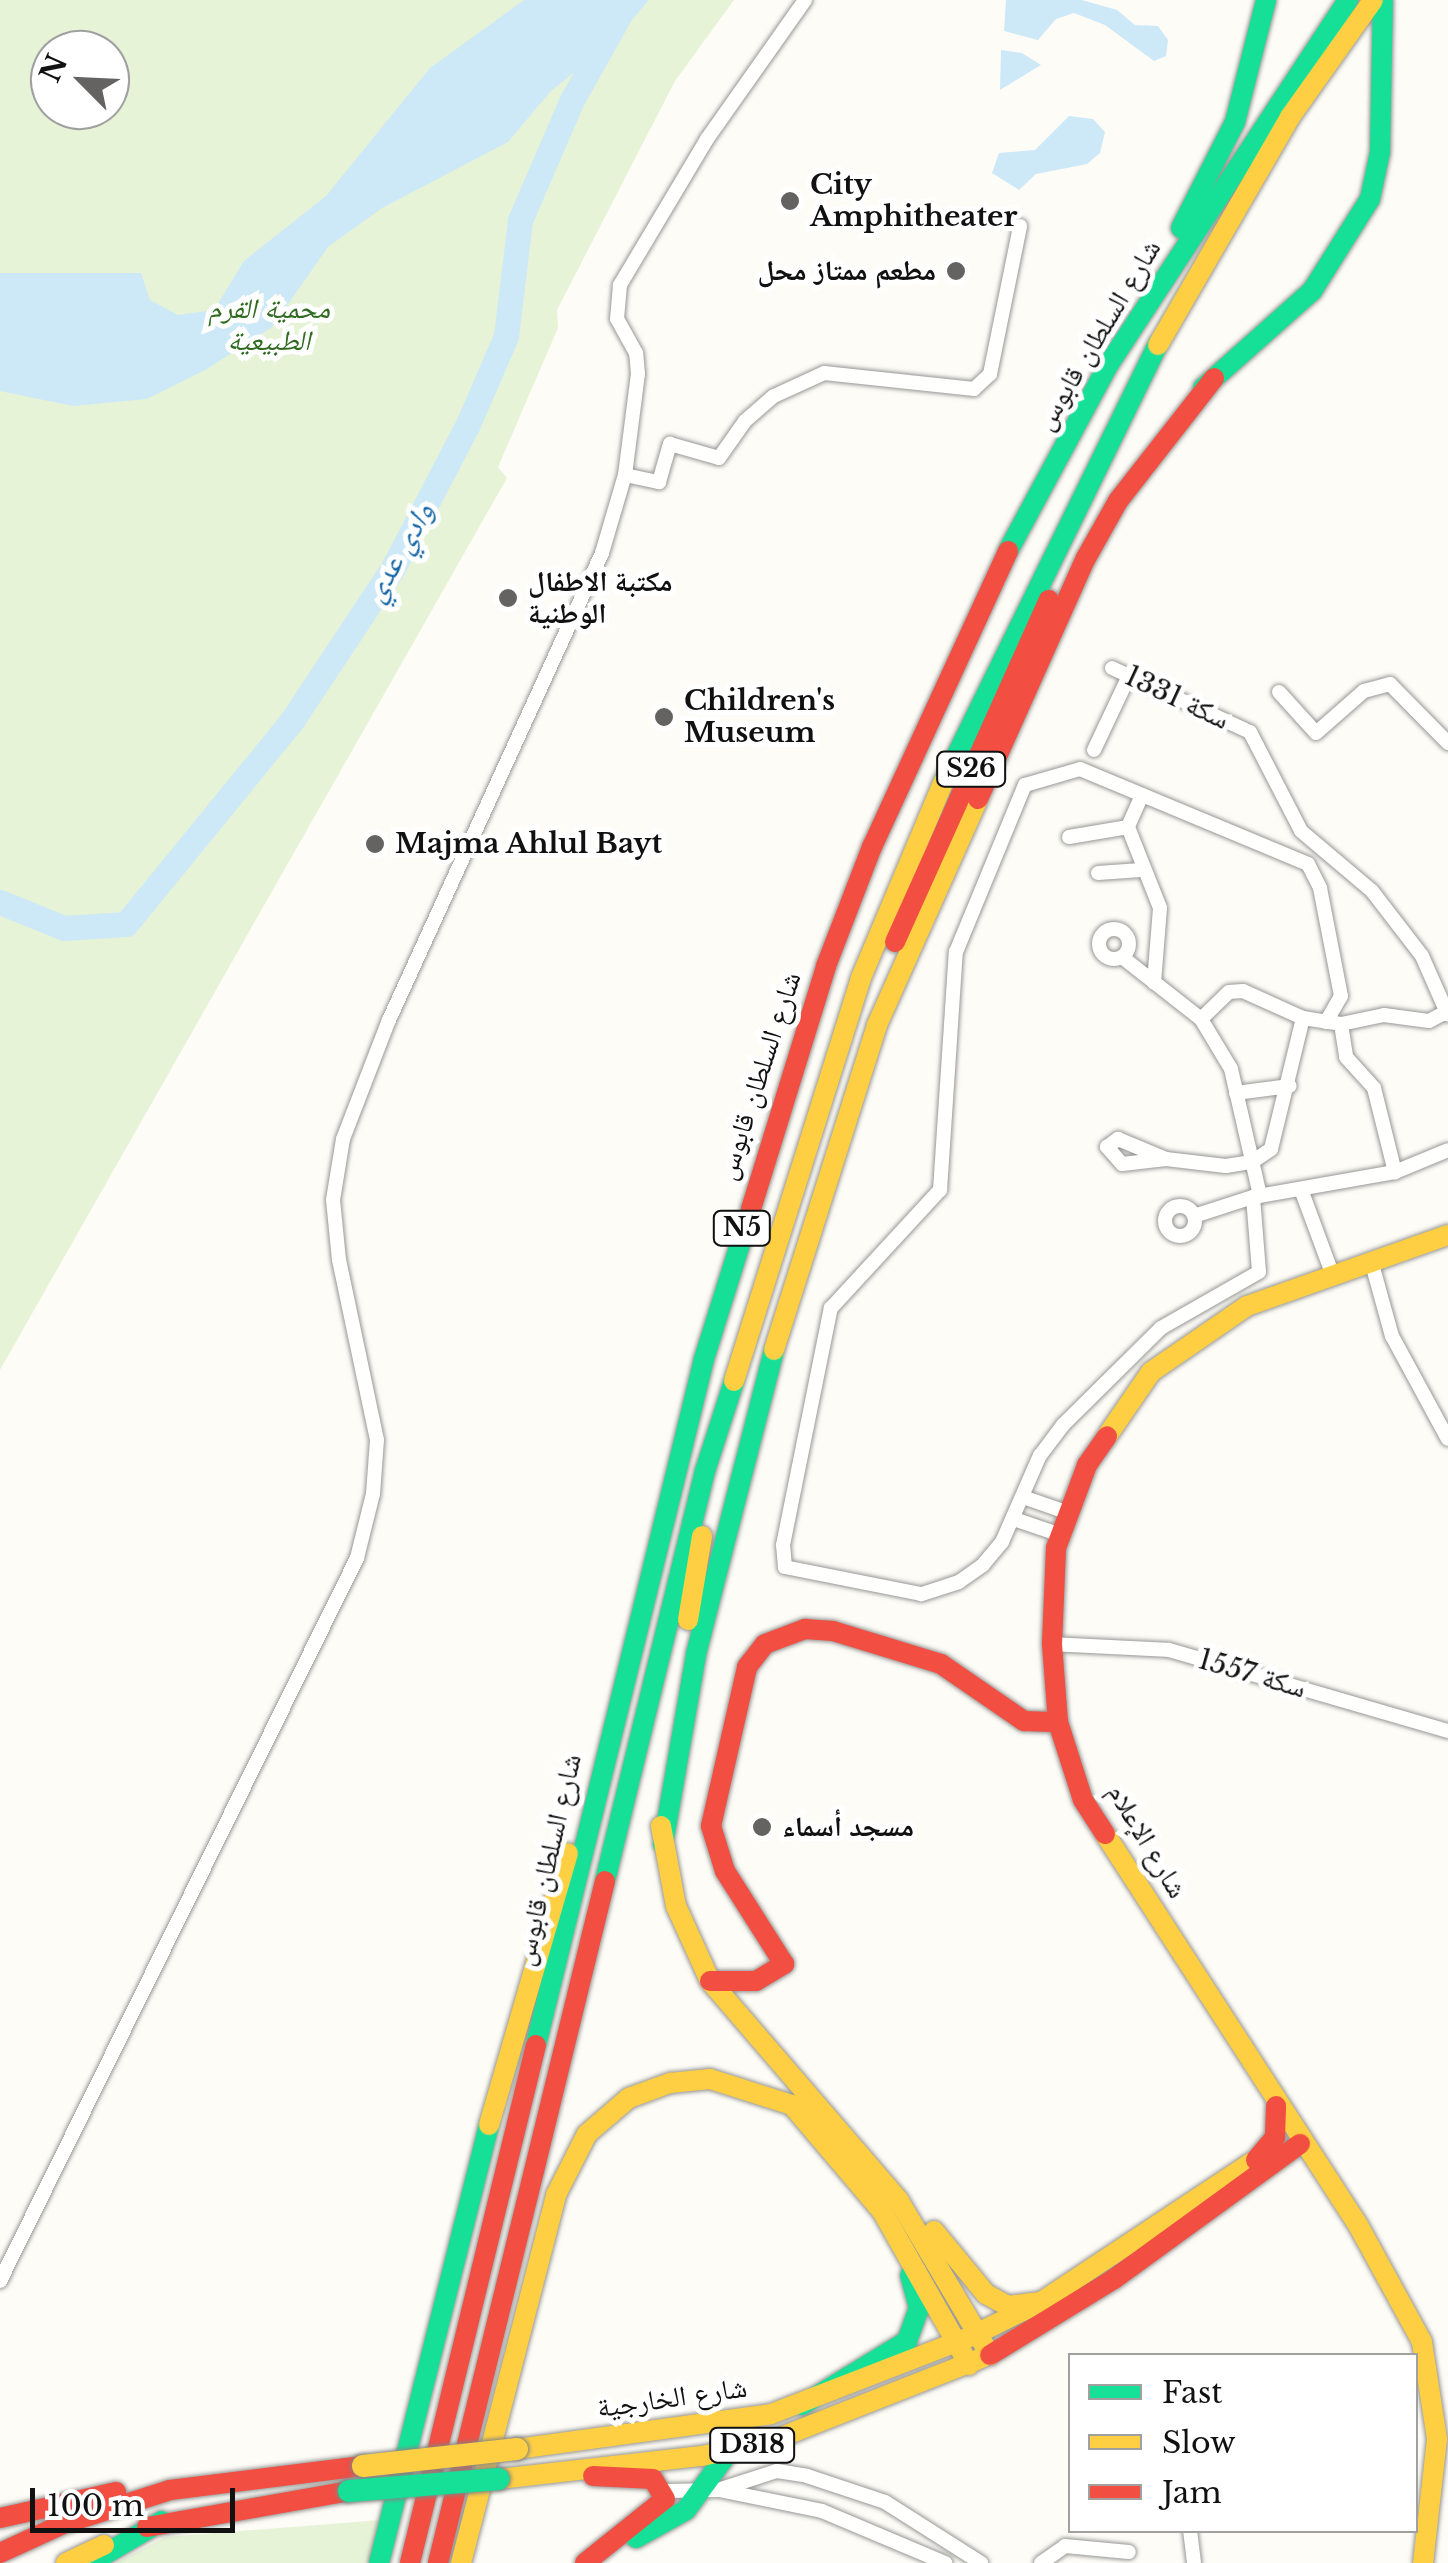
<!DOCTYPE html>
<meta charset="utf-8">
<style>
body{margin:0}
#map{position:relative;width:1448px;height:2563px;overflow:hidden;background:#fdfcf7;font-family:"Libre Baskerville","Noto Naskh Arabic",serif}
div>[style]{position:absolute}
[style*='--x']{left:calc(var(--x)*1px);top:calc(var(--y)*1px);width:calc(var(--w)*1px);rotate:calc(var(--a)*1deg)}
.green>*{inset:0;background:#e7f3d7}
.water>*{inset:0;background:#cde8f7}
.river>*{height:25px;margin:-12.5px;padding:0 12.5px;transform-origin:12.5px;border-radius:12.5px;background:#cde8f7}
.roads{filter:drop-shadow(0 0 2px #979795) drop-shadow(0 0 2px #979795)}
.street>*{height:14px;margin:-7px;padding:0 7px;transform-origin:7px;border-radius:7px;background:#fffffe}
.street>.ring{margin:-7px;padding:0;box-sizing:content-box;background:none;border:14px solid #fffffe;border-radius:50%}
.fast>*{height:20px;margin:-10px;padding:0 10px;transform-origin:10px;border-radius:10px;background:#16e098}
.slow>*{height:20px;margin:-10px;padding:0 10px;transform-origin:10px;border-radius:10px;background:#ffcf43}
.jam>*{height:20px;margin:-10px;padding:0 10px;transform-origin:10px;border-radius:10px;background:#f24e42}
.bridges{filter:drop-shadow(0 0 2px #858482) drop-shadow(0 0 2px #858482)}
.fast-bridge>*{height:22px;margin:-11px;padding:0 11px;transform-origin:11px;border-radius:11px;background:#16e098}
.slow-bridge>*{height:22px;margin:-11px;padding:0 11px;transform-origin:11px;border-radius:11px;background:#ffcf43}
.dots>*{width:28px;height:28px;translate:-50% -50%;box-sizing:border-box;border:5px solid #fff;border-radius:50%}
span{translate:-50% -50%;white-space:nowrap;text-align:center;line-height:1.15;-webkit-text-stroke:10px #fff;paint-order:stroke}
.shield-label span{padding:2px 8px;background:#fff;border:2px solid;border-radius:8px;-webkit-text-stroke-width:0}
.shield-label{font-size:25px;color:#111;font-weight:700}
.poi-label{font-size:28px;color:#111;font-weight:700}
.left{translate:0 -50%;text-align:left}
.right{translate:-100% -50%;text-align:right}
.park-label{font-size:28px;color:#2f6b1f;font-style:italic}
.street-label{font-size:28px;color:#111}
.water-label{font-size:30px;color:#1768a6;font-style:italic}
.legend{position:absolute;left:1068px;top:2353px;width:350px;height:180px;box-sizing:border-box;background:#fff;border:2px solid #a0a0a0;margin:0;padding:12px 18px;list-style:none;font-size:30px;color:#111}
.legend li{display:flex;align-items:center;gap:20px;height:50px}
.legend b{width:50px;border:2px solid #a0a0a0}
.north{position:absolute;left:30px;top:30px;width:100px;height:100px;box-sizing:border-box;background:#fff;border:2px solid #a0a0a0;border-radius:50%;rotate:294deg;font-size:28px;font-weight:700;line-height:40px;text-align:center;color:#111}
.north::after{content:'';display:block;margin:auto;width:35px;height:45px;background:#646362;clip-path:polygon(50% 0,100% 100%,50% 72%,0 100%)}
.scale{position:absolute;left:30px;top:2488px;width:205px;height:45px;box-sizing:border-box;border:5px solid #111;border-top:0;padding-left:12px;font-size:30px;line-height:35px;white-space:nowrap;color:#111;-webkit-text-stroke:8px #fff;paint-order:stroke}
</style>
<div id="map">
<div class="green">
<div style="clip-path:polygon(evenodd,0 0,734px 0,675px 81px,557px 310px,558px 328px,498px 467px,507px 478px,0 1370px,0 0,50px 50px,110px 50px,110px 110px,50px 110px,50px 50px)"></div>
<div style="clip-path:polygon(381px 2520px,370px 2563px,116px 2563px,165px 2537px)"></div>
</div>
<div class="water">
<div style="clip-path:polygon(524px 0,649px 0,618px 36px,550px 92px,508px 142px,382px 208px,328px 247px,272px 327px,207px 369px,147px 399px,73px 406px,0 391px,0 273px,141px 273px,150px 300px,178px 315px,214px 310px,244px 261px,326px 196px,430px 68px)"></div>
<div style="clip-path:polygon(1006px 0,1082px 0,1117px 10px,1135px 25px,1158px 26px,1168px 40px,1166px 56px,1154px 61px,1105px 25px,1074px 13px,1056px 19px,1038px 40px,1004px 31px)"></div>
<div style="clip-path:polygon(1001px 50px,1022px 53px,1041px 65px,1000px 90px)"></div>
<div style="clip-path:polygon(1069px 116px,1093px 119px,1105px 132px,1100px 153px,1087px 164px,1036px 174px,1019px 190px,992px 173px,999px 153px,1035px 150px)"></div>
</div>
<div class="river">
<div style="--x:0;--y:902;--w:69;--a:22.1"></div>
<div style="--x:64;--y:928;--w:62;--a:-3.7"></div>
<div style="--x:126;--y:924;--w:261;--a:-50.8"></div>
<div style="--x:291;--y:722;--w:185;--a:-56.5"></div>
<div style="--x:393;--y:568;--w:162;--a:-62.5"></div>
<div style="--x:468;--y:424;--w:96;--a:-66.6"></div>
<div style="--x:506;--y:336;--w:117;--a:-83.1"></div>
<div style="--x:520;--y:220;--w:131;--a:-66.6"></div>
<div style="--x:572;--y:100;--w:115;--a:-60.8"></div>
</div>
<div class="roads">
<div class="street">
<div style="--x:625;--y:475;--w:35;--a:12"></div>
<div style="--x:659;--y:482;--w:40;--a:-74"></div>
<div style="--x:670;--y:444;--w:51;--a:15.9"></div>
<div style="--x:719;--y:458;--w:45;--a:-54.9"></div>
<div style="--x:745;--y:421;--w:38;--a:-41"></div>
<div style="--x:774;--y:396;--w:55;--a:-24.7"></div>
<div style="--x:824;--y:373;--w:151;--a:6.1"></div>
<div style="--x:974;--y:389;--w:22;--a:-43"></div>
<div style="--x:990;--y:374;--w:151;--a:-78.5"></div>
<div style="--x:1112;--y:668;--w:152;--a:24.9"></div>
<div style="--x:1250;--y:732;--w:111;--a:62.7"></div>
<div style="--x:1301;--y:831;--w:93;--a:40.2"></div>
<div style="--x:1372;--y:891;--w:82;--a:52.4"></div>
<div style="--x:1422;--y:956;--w:64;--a:66.2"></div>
<div style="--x:1279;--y:692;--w:55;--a:47.9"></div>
<div style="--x:1316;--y:733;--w:64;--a:-41.2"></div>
<div style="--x:1364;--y:691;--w:27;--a:-15"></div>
<div style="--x:1390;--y:684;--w:83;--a:45.5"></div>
<div style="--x:1094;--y:750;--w:82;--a:-64.7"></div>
<div style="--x:1142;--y:795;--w:35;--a:114"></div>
<div style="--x:1128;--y:827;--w:87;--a:68.4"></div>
<div style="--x:1160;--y:908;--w:75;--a:94.6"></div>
<div style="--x:1069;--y:837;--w:60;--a:-9.6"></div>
<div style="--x:1098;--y:873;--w:43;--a:-4"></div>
<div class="ring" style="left:1099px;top:929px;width:16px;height:16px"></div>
<div style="--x:1122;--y:957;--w:100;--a:38.1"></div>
<div style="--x:1201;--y:1019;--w:58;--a:59"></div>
<div style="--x:1231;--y:1069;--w:130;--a:77.1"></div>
<div style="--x:1201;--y:1019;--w:39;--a:-44"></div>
<div style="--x:1229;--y:992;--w:14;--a:-4"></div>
<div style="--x:1243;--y:991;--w:66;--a:24.2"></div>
<div style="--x:1303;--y:1018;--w:38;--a:9"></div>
<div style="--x:1341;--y:1024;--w:44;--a:-11.8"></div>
<div style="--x:1384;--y:1015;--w:45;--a:7.6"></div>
<div style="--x:1429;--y:1021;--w:19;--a:-28"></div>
<div style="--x:1341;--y:1024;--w:33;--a:81"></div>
<div style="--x:1346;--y:1057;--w:42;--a:47.9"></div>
<div style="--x:1374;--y:1088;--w:87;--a:76"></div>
<div style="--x:1236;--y:1093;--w:54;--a:-7.4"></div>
<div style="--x:1166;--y:1159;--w:44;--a:173.5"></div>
<div style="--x:1122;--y:1164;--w:23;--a:-131"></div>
<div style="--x:1107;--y:1147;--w:14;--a:-36"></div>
<div style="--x:1118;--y:1139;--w:52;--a:22.6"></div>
<div style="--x:1166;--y:1159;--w:60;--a:6.7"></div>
<div style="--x:1226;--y:1166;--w:26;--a:-9"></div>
<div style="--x:1252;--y:1162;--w:23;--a:-34"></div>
<div style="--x:1271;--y:1149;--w:135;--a:-76.3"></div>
<div style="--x:1302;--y:1192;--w:90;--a:69.7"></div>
<div style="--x:1253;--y:1197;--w:75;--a:85.4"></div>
<div style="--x:1259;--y:1272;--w:113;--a:150.3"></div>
<div style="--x:1161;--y:1328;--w:138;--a:135.3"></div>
<div style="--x:1063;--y:1425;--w:38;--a:127"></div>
<div style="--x:1040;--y:1455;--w:95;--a:113.6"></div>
<div style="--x:1002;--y:1542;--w:30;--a:130"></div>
<div style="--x:983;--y:1565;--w:29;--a:145"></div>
<div style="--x:959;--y:1582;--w:40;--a:162"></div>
<div style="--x:921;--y:1594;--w:139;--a:-168.8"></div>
<div style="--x:785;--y:1567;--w:22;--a:-95"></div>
<div style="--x:783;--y:1545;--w:242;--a:-78.6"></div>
<div style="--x:831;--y:1308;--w:161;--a:-47.3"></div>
<div style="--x:940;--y:1190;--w:239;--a:-86.2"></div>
<div style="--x:956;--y:952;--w:181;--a:-67.6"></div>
<div style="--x:1025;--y:785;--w:57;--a:-16.2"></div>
<div style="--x:1080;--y:769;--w:247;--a:22.6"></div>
<div style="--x:1308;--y:864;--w:27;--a:63"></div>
<div style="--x:1320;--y:888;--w:110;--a:79"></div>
<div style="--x:1341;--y:996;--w:30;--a:120"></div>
<div class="ring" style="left:1165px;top:1206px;width:16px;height:16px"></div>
<div style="--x:1194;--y:1216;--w:62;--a:-17.9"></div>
<div style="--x:1253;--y:1197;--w:144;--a:-10"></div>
<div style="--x:1395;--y:1172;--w:57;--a:-22.5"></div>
<div style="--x:1372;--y:1264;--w:75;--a:74.5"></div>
<div style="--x:1392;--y:1336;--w:117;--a:61.5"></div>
<div style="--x:1023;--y:1497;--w:49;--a:19.2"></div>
<div style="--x:1014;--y:1519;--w:50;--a:18.8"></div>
<div style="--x:1052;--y:1644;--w:117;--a:2.9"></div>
<div style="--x:1169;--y:1650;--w:291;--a:16.2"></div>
<div style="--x:0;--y:2281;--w:806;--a:-63.72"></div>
<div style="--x:357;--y:1558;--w:66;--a:-76"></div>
<div style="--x:373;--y:1494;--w:54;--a:-85.8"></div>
<div style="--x:377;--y:1440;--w:184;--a:-101.9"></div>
<div style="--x:339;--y:1260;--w:60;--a:-95.7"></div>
<div style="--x:333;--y:1200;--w:62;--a:-80.7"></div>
<div style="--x:343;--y:1139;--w:128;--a:-68.9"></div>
<div style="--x:389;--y:1020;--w:513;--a:-65.48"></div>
<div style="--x:602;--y:553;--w:81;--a:-73.6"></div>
<div style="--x:625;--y:475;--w:102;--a:-82.7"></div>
<div style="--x:638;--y:374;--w:21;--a:-95"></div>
<div style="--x:636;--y:353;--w:39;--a:-119"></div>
<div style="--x:617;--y:319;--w:34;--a:-85"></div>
<div style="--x:620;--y:285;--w:170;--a:-59.2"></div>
<div style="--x:707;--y:139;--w:170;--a:-54.8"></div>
<div style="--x:719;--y:2490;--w:105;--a:11.5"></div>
<div style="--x:822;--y:2511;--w:134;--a:22.9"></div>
<div style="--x:665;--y:2491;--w:53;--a:-1.1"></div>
<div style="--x:718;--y:2490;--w:62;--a:-17.9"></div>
<div style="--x:777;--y:2471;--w:30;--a:9"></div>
<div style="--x:807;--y:2476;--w:82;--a:18.4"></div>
<div style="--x:885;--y:2502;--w:114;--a:32.4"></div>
<div style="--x:1190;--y:2530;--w:33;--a:83"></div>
<div style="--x:1041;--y:2563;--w:29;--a:-35"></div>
<div style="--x:1065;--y:2546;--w:64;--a:5.4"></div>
</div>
<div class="fast">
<div style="--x:1181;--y:228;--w:119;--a:-63"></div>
<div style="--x:1235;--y:122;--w:126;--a:-75.7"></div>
<div style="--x:1203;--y:388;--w:146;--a:-41.7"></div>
<div style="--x:1312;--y:291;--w:109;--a:-57.8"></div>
<div style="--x:1370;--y:199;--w:48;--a:-78"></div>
<div style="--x:1380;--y:152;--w:152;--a:-88.9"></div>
<div style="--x:1008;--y:551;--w:209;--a:-61.7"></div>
<div style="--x:1107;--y:367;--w:439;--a:-56.7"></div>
<div style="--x:943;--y:783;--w:488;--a:-63.9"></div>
<div style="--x:663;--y:1844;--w:193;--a:-80.1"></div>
<div style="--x:696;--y:1654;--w:314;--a:-75.6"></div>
<div style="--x:605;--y:1881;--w:422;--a:-76.3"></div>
<div style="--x:705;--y:1471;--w:95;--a:-72.1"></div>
<div style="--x:536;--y:2045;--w:706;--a:-76.24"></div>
<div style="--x:704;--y:1359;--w:157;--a:-72.6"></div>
<div style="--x:802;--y:2405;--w:123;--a:-31.4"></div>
<div style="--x:907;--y:2341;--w:35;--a:-70"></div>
<div style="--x:919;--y:2308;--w:34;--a:-105"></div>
<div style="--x:636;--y:2538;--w:57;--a:-29.2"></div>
<div style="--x:686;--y:2510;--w:74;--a:-53.7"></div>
<div style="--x:90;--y:2563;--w:83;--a:-30.3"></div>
<div style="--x:379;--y:2563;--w:452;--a:-75.9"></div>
</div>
<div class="slow">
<div style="--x:1158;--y:345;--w:263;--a:-59.9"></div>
<div style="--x:1290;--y:117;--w:143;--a:-54.6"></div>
<div style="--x:774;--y:1350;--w:341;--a:-72.4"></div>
<div style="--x:877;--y:1025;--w:248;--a:-65.9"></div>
<div style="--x:734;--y:1381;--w:423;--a:-72.5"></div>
<div style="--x:861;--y:978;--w:212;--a:-67.2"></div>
<div style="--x:1107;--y:1436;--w:78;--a:-55.5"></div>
<div style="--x:1151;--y:1372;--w:116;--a:-34.5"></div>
<div style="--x:1247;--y:1306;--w:213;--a:-19.5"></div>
<div style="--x:688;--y:1620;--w:85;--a:-80.5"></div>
<div style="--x:661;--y:1826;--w:81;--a:79.4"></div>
<div style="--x:676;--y:1906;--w:82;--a:65.6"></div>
<div style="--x:710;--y:1981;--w:290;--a:49.3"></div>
<div style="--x:899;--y:2201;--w:179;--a:59.4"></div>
<div style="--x:1105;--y:1834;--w:466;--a:57.1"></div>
<div style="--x:1358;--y:2225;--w:133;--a:61.3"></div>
<div style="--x:1422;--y:2342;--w:98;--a:81.2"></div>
<div style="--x:1437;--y:2439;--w:125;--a:96.4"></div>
<div style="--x:489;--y:2125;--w:283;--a:-73.8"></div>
<div style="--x:934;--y:2231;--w:82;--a:50.5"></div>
<div style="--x:986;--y:2294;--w:25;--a:29"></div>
<div style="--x:1008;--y:2306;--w:33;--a:-7"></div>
<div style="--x:978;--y:2333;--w:70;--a:-26.2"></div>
<div style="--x:1041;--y:2302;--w:252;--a:-33.5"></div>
<div style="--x:517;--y:2449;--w:256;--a:-7.8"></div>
<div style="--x:771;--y:2414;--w:213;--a:-21.2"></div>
<div style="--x:499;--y:2479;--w:204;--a:-6.5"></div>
<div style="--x:702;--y:2456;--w:71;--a:-12.3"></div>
<div style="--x:771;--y:2441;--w:227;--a:-21.5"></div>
<div style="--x:66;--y:2563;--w:42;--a:-25.3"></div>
<div style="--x:461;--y:2563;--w:380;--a:-75.5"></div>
<div style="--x:556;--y:2195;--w:68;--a:-63.1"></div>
<div style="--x:587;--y:2134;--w:55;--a:-40.6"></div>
<div style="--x:629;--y:2098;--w:44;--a:-20.1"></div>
<div style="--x:670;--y:2083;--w:40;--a:-5.7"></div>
<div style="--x:710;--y:2079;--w:86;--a:17.6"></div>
<div style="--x:792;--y:2105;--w:139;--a:49.7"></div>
<div style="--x:882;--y:2211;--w:177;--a:60.5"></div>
</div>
<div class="jam">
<div style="--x:978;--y:799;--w:264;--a:-65.9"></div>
<div style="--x:1086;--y:558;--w:65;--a:-60.7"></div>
<div style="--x:1118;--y:501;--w:156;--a:-52"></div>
<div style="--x:895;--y:942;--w:375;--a:-65.8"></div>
<div style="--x:751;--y:1209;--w:254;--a:-72.8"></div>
<div style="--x:826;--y:966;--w:128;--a:-68.9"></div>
<div style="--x:872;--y:847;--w:326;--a:-65.3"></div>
<div style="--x:1105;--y:1834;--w:40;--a:-122.9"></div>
<div style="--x:1083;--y:1800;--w:82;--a:-107.8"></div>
<div style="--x:1058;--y:1722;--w:78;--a:-94.4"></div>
<div style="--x:1052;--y:1644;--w:96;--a:-87.6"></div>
<div style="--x:1056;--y:1548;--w:89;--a:-69.5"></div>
<div style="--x:1087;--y:1465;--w:35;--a:-55"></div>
<div style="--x:710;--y:1981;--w:46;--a:0"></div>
<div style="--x:756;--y:1981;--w:33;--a:-31"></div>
<div style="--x:784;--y:1964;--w:110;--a:-122.4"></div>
<div style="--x:725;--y:1871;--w:47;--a:-107.3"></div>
<div style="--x:711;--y:1826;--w:163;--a:-77.2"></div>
<div style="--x:747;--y:1667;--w:29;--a:-52"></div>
<div style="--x:765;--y:1644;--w:43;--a:-20.6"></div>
<div style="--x:805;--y:1629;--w:28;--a:4"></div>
<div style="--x:833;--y:1631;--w:113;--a:17"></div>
<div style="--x:941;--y:1664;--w:101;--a:34.5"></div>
<div style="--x:1024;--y:1721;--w:34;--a:2"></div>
<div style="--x:1256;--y:2160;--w:30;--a:-50"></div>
<div style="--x:1275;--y:2137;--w:31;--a:-88"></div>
<div style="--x:990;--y:2355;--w:145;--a:-31.5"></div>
<div style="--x:1114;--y:2279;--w:230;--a:-36"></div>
<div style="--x:0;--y:2518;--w:119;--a:-12.6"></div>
<div style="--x:147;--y:2527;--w:205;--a:-10.1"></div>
<div style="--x:0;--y:2553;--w:69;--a:-24.7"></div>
<div style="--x:63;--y:2524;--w:112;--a:-17.6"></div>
<div style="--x:170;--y:2490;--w:194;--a:-7.1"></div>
<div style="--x:410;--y:2563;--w:533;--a:-76.33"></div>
<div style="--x:438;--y:2563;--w:702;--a:-76.24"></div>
<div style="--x:585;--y:2563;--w:102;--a:-38.7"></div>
<div style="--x:665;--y:2499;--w:23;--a:-121"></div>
<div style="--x:653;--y:2479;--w:60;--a:-177.1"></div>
</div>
</div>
<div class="bridges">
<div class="fast-bridge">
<div style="--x:349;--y:2491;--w:150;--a:-4.6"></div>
</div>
<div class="slow-bridge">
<div style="--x:363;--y:2466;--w:155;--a:-6.3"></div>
</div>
</div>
<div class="dots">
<div style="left:790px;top:201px;background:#646362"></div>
<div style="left:956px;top:271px;background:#646362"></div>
<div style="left:508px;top:598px;background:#646362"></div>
<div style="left:664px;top:717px;background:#646362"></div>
<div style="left:375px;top:844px;background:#646362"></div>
<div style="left:762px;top:1827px;background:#646362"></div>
</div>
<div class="shield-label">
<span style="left:971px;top:769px">S26</span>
<span style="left:742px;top:1228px">N5</span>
<span style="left:752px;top:2445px">D318</span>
</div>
<div class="poi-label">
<span class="left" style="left:810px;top:201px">City<br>Amphitheater</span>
<span class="right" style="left:936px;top:271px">مطعم ممتاز محل</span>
<span class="left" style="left:528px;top:598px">مكتبة الاطفال<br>الوطنية</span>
<span class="left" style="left:684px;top:717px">Children's<br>Museum</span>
<span class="left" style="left:395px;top:844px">Majma Ahlul Bayt</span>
<span class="left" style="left:782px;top:1827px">مسجد أسماء</span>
</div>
<div class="park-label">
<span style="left:269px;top:325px">محمية القرم<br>الطبيعية</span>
</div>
<div class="street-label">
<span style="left:1098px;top:335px;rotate:-59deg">شارع السلطان قابوس</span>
<span style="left:1177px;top:698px;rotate:25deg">سكة 1331</span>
<span style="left:759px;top:1076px;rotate:-72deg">شارع السلطان قابوس</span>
<span style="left:1252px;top:1674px;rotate:16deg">سكة 1557</span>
<span style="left:1147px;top:1841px;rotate:59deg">شارع الإعلام</span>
<span style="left:548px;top:1860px;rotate:-77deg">شارع السلطان قابوس</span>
<span style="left:672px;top:2398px;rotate:-8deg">شارع الخارجية</span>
</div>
<div class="water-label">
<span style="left:399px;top:552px;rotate:-60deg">وادي عدي</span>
</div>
<ul class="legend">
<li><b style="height:12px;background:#16e098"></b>Fast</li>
<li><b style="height:12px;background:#ffcf43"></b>Slow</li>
<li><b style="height:12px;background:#f24e42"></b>Jam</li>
</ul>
<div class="north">N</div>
<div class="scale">100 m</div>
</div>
